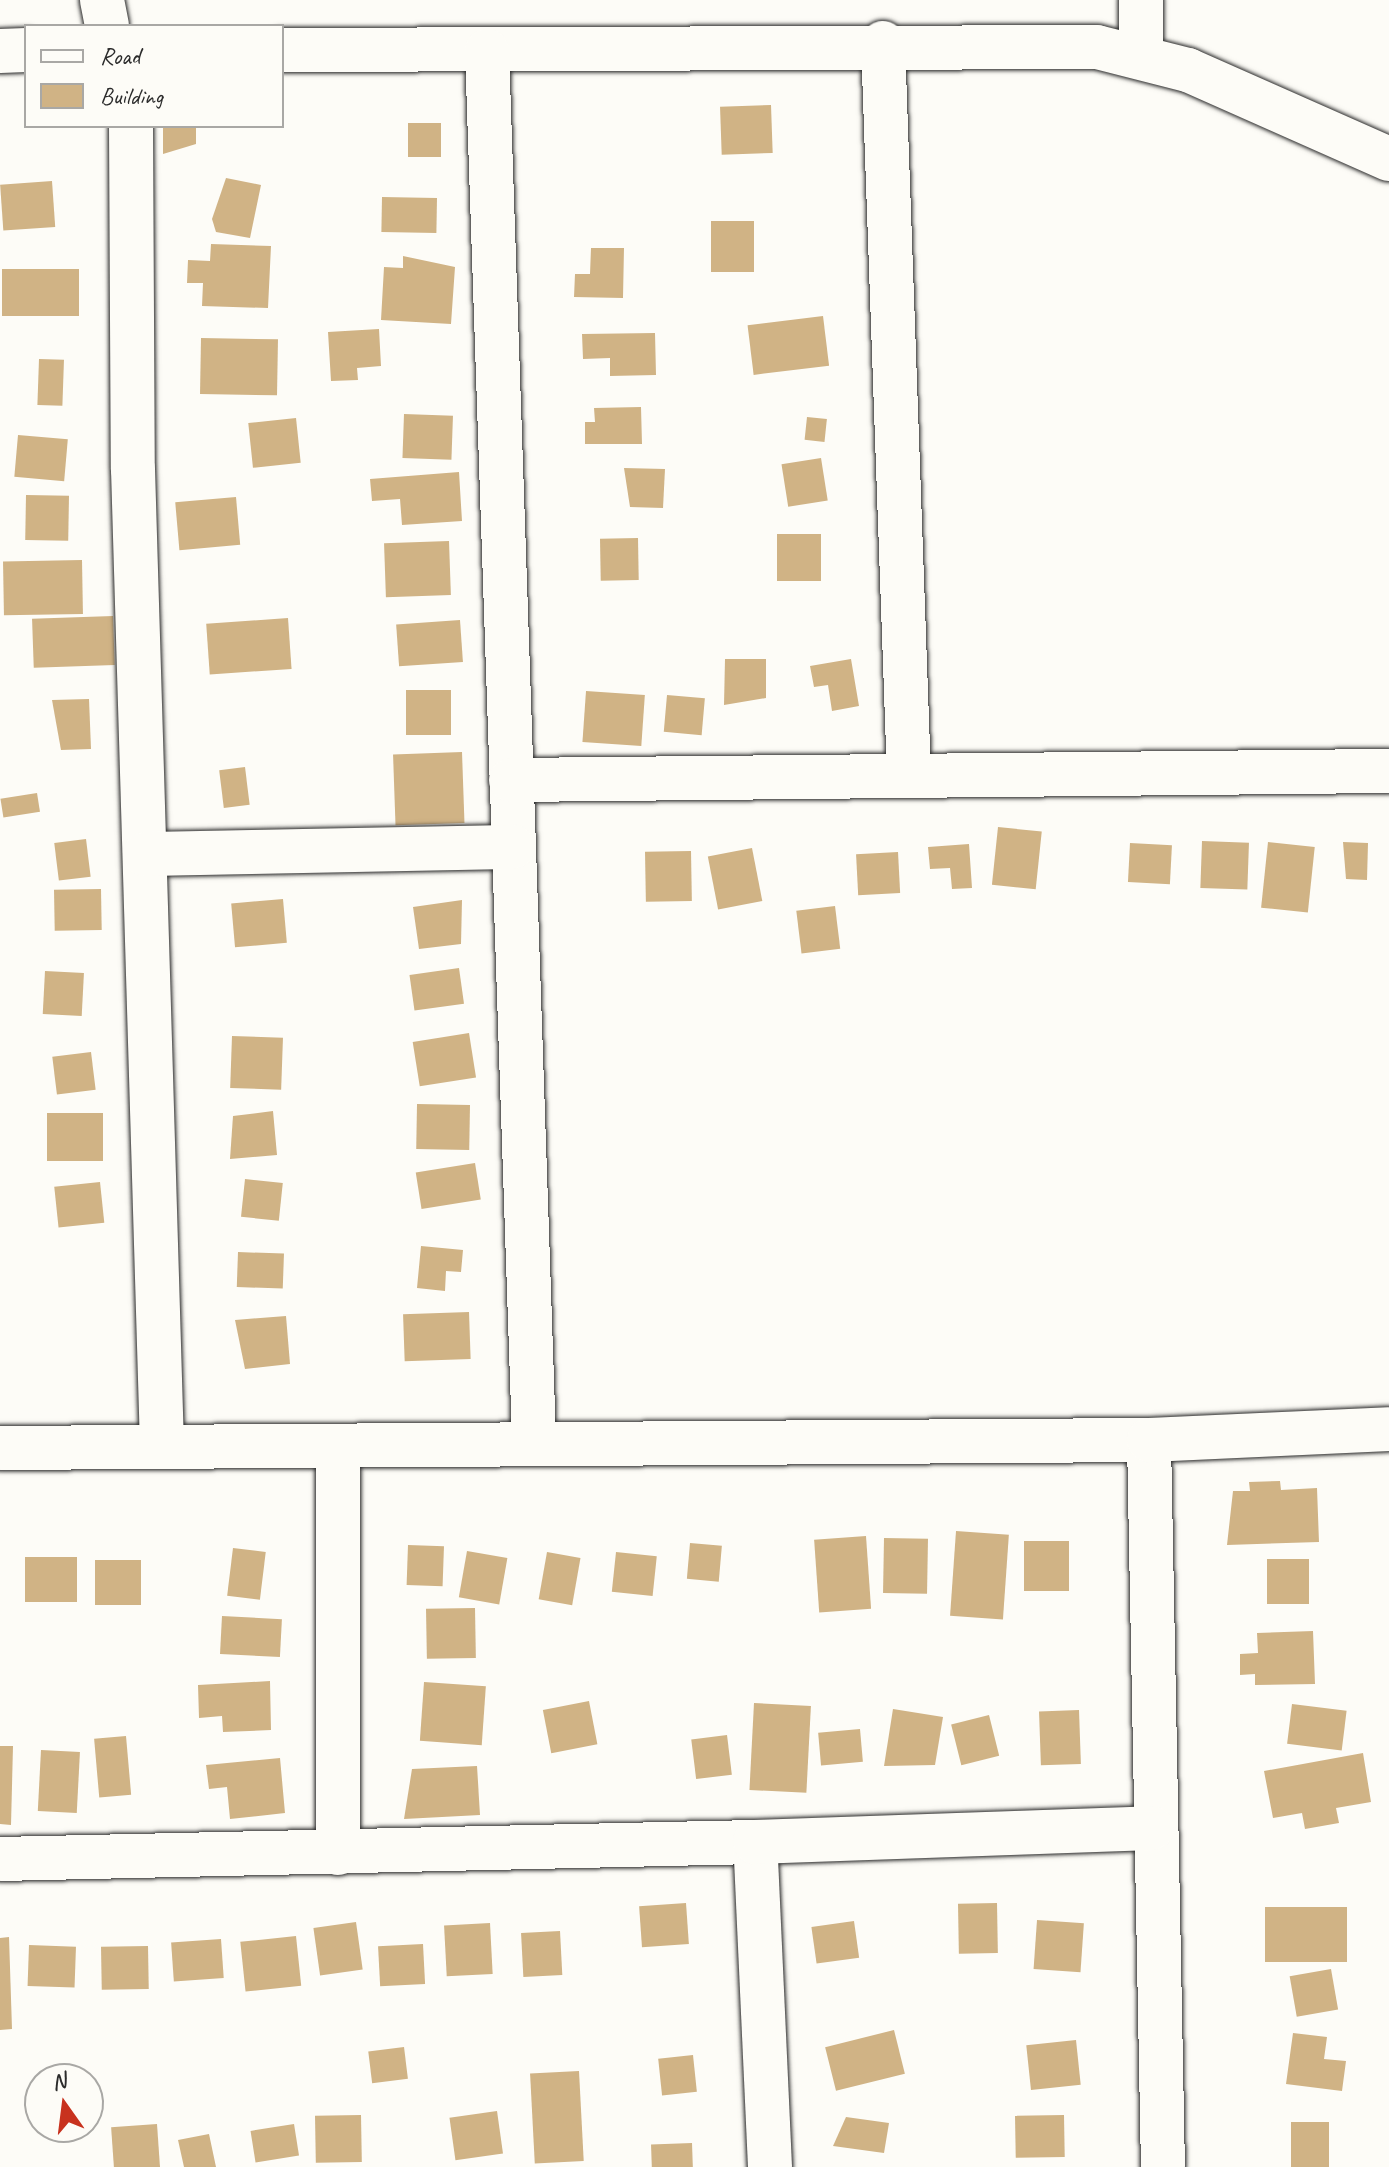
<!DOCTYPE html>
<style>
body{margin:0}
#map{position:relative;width:1389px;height:2167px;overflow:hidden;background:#fdfcf7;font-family:Caveat,sans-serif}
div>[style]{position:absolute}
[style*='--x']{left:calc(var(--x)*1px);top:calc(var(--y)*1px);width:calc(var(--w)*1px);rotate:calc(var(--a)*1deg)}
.building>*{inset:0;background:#d0b385;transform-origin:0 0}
.roads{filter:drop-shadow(0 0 2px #2b2b2b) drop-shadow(0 0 2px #2b2b2b)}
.minor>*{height:44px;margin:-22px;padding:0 22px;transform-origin:22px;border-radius:22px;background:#fdfcf7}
span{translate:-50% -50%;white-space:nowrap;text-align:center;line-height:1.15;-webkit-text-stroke:8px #fdfcf7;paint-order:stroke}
.legend{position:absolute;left:24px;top:24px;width:260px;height:104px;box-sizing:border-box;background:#fdfcf7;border:2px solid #a9a8a5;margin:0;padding:10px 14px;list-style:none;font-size:24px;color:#2b2b2b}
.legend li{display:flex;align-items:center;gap:16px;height:40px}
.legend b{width:40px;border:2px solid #a9a8a5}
.north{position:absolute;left:24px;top:2063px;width:80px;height:80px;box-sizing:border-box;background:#fdfcf7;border:2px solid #a9a8a5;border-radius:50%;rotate:346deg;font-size:22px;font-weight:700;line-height:32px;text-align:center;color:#2b2b2b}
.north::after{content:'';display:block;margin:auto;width:28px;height:36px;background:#c8321e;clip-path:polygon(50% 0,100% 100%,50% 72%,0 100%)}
</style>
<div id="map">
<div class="building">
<div style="left:771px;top:105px;width:48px;height:51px;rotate:88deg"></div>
<div style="left:408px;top:123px;width:33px;height:34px"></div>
<div style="clip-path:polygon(163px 126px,196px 126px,196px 144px,163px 154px)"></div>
<div style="clip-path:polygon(226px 178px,261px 185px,250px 238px,216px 232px,212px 219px)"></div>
<div style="left:52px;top:181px;width:46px;height:52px;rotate:86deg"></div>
<div style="left:382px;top:197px;width:55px;height:35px;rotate:1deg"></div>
<div style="left:711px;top:221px;width:43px;height:51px"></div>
<div style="clip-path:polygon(211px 244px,271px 246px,268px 308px,202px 306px,203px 283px,187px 283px,188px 260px,210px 261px)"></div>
<div style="clip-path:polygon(591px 248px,624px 248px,623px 298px,574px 297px,575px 274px,590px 274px)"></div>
<div style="clip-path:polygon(403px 256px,455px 267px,451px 324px,381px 320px,384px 267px,403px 268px)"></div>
<div style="left:79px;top:269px;width:47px;height:77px;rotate:90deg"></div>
<div style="left:823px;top:316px;width:50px;height:76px;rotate:83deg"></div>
<div style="clip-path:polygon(379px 329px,381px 366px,357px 368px,358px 380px,331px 381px,328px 332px)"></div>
<div style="clip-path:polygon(655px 333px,656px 375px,610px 376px,610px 358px,583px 359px,582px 334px)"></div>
<div style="left:201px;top:338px;width:77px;height:56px;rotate:1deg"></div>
<div style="left:39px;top:359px;width:25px;height:46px;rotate:2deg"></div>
<div style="clip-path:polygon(641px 407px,642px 444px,585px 444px,585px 422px,595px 422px,594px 408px)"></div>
<div style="left:404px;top:414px;width:49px;height:44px;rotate:2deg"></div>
<div style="left:807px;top:417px;width:20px;height:23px;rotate:6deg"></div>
<div style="left:296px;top:418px;width:45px;height:48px;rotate:84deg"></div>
<div style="left:18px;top:435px;width:50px;height:42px;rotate:5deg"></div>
<div style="left:821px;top:458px;width:43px;height:40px;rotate:81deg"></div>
<div style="clip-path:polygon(624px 468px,665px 469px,663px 508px,630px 507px)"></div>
<div style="clip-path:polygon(459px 472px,462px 521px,402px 525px,400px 499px,372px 501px,370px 479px)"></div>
<div style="left:26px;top:495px;width:43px;height:45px;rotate:1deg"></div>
<div style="left:236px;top:497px;width:48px;height:61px;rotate:85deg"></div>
<div style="left:821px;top:534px;width:47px;height:44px;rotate:90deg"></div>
<div style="left:638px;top:538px;width:42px;height:38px;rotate:89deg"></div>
<div style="left:449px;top:541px;width:54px;height:65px;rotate:88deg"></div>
<div style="left:82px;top:560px;width:54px;height:79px;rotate:89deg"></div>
<div style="left:113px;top:616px;width:49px;height:81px;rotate:88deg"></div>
<div style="left:288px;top:618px;width:51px;height:82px;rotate:86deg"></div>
<div style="left:460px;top:620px;width:42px;height:64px;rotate:86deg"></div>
<div style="clip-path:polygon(725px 659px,766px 659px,766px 698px,724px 705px)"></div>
<div style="clip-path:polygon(851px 659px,859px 706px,832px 711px,828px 685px,814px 687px,810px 666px)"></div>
<div style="left:451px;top:690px;width:45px;height:45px;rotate:90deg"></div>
<div style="left:586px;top:691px;width:59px;height:51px;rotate:4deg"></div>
<div style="left:667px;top:695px;width:38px;height:37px;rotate:5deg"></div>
<div style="clip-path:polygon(89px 699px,91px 749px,61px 750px,52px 700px)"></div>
<div style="left:462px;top:752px;width:71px;height:69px;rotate:88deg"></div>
<div style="left:245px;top:767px;width:38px;height:26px;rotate:83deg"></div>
<div style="left:37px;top:793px;width:19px;height:37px;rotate:81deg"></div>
<div style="left:998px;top:827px;width:44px;height:58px;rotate:6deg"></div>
<div style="left:86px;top:839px;width:38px;height:32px;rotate:83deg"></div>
<div style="left:1202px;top:841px;width:47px;height:47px;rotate:2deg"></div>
<div style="left:1268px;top:842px;width:47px;height:66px;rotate:6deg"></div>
<div style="clip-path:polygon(1343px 842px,1368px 843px,1367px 880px,1346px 879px)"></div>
<div style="left:1130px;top:843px;width:42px;height:39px;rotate:3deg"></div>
<div style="clip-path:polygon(969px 844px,972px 888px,952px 889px,950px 868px,930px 869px,928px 847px)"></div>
<div style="left:752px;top:848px;width:54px;height:45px;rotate:79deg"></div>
<div style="left:691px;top:851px;width:50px;height:46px;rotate:89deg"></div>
<div style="left:898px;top:852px;width:41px;height:42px;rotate:87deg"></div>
<div style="left:101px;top:889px;width:41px;height:47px;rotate:89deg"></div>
<div style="left:283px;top:899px;width:44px;height:52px;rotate:85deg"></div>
<div style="clip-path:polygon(462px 900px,461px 944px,419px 949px,413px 907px)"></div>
<div style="left:835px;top:906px;width:43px;height:39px;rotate:83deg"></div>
<div style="left:459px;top:968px;width:36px;height:50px;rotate:82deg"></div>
<div style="left:45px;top:971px;width:39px;height:43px;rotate:3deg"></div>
<div style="left:469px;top:1033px;width:45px;height:57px;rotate:81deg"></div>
<div style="left:232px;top:1036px;width:51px;height:52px;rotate:2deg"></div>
<div style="left:91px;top:1052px;width:38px;height:39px;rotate:83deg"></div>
<div style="left:470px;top:1105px;width:45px;height:53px;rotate:91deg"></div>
<div style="clip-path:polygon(273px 1111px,277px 1155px,230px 1159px,233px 1116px)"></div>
<div style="left:47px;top:1113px;width:56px;height:48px"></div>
<div style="left:475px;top:1163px;width:37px;height:60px;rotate:81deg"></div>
<div style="left:245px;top:1179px;width:38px;height:38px;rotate:6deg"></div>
<div style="left:100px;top:1182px;width:41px;height:46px;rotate:84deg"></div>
<div style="clip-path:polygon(421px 1246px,463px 1250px,461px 1272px,446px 1271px,445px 1291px,417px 1288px)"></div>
<div style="left:238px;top:1252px;width:46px;height:35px;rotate:2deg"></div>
<div style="left:469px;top:1312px;width:47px;height:66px;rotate:88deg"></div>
<div style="clip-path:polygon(286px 1316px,290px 1364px,245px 1369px,235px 1320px)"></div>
<div style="clip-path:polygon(1280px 1481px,1281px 1490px,1317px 1488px,1319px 1542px,1227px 1545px,1233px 1491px,1250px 1491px,1249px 1482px)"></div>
<div style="left:956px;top:1531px;width:53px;height:85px;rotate:4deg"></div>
<div style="left:866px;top:1536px;width:73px;height:52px;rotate:86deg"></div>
<div style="left:884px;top:1538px;width:44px;height:55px;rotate:1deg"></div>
<div style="left:1024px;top:1541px;width:45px;height:50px"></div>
<div style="left:690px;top:1543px;width:32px;height:36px;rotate:5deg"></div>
<div style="left:408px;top:1545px;width:36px;height:40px;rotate:2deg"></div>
<div style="left:233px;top:1548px;width:33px;height:48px;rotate:7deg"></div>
<div style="left:467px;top:1551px;width:41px;height:47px;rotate:10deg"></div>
<div style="left:547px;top:1552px;width:34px;height:48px;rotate:10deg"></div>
<div style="left:616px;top:1552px;width:41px;height:40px;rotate:6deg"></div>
<div style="left:25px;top:1557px;width:52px;height:45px"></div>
<div style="left:1267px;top:1559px;width:42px;height:45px"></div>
<div style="left:141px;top:1560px;width:45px;height:46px;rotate:90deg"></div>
<div style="left:475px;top:1608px;width:50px;height:49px;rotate:89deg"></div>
<div style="left:222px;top:1616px;width:60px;height:38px;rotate:3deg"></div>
<div style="clip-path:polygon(1313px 1631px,1315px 1684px,1255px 1685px,1255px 1674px,1240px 1675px,1240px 1654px,1258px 1653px,1257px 1633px)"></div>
<div style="clip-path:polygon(270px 1681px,271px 1730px,223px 1732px,222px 1716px,199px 1718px,198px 1685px)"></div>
<div style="left:424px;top:1682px;width:62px;height:59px;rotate:4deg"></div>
<div style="left:589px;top:1701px;width:44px;height:47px;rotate:79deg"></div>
<div style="left:754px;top:1703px;width:57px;height:87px;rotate:3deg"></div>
<div style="left:1292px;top:1704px;width:55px;height:40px;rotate:7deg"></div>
<div style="clip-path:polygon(893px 1709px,943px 1717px,935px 1765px,884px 1766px)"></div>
<div style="left:1079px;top:1710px;width:54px;height:40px;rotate:88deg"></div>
<div style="left:989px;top:1715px;width:42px;height:39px;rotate:76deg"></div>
<div style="left:860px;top:1729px;width:33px;height:42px;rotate:85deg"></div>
<div style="left:727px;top:1735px;width:40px;height:36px;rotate:83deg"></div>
<div style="left:126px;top:1736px;width:59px;height:32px;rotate:85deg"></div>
<div style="clip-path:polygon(0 1746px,13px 1746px,11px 1825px,0 1824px)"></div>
<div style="left:41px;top:1750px;width:39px;height:61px;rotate:3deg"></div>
<div style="clip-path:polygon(1363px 1753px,1371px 1802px,1336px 1808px,1339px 1823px,1305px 1829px,1302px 1813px,1273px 1818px,1264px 1771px)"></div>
<div style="clip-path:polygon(280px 1758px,285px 1813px,230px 1819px,227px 1787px,209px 1789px,206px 1765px)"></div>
<div style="clip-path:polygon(477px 1766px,480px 1815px,404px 1819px,412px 1769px)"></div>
<div style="left:686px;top:1903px;width:41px;height:47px;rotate:86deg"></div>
<div style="left:997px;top:1903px;width:50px;height:39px;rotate:89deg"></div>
<div style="left:1347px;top:1907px;width:55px;height:82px;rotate:90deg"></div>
<div style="left:1037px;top:1920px;width:47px;height:49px;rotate:4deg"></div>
<div style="left:854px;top:1921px;width:37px;height:43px;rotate:82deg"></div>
<div style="left:356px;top:1922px;width:48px;height:43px;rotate:82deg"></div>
<div style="left:490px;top:1923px;width:51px;height:46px;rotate:87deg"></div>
<div style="left:560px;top:1931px;width:44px;height:39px;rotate:87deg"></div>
<div style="left:296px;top:1936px;width:50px;height:56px;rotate:84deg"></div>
<div style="clip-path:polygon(9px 1937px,12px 2029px,0 2030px,0 1938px)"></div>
<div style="left:221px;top:1939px;width:39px;height:50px;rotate:86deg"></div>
<div style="left:423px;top:1944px;width:40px;height:45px;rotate:87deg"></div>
<div style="left:29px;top:1945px;width:47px;height:41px;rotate:2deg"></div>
<div style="left:148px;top:1946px;width:43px;height:47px;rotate:89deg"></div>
<div style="left:1331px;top:1969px;width:41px;height:42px;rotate:80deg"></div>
<div style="left:894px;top:2030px;width:45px;height:71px;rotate:76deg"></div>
<div style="clip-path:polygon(1293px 2033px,1327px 2037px,1324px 2059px,1346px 2061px,1342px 2091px,1286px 2084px)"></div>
<div style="left:1076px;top:2040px;width:45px;height:50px;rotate:84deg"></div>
<div style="left:404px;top:2047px;width:32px;height:36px;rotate:83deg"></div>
<div style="left:693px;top:2055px;width:37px;height:35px;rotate:84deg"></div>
<div style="left:579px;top:2071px;width:90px;height:49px;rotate:87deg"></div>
<div style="left:497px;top:2111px;width:43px;height:48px;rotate:82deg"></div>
<div style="left:361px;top:2115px;width:47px;height:46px;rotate:89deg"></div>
<div style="left:1064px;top:2115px;width:42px;height:49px;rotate:89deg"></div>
<div style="clip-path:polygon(846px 2117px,889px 2123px,884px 2153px,833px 2146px)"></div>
<div style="left:1291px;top:2122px;width:38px;height:45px"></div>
<div style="left:157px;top:2124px;width:43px;height:46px;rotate:86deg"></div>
<div style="left:294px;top:2124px;width:32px;height:44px;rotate:81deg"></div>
<div style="clip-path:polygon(209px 2134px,216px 2167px,184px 2167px,178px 2140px)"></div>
<div style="left:692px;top:2143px;width:24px;height:41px;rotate:88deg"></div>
</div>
<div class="roads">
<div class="minor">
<div style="--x:102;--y:0;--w:26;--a:79"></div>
<div style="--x:883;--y:43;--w:732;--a:87.97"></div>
<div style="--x:282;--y:50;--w:815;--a:-0.21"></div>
<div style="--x:1097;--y:47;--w:94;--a:14.2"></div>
<div style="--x:1188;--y:70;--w:220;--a:23.9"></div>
<div style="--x:0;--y:51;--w:26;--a:-2"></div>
<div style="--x:487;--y:51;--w:1392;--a:88.06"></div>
<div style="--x:1141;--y:56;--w:56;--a:-90"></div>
<div style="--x:131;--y:126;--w:343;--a:89.7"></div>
<div style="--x:133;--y:469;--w:975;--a:88.3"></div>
<div style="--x:511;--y:780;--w:878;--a:-0.59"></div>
<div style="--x:145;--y:854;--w:368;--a:-1.1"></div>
<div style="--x:1149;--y:1440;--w:727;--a:88.9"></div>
<div style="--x:0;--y:1448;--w:1149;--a:-0.4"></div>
<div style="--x:1149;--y:1440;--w:240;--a:-2.6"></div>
<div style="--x:338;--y:1853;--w:406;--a:-90"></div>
<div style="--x:0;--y:1859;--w:755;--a:-1.29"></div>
<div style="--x:770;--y:2167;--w:325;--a:-92.6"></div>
<div style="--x:755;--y:1842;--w:397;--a:-2"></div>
</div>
</div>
<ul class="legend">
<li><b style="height:10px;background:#fdfcf7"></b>Road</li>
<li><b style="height:22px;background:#d0b385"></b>Building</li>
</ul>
<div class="north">N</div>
</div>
